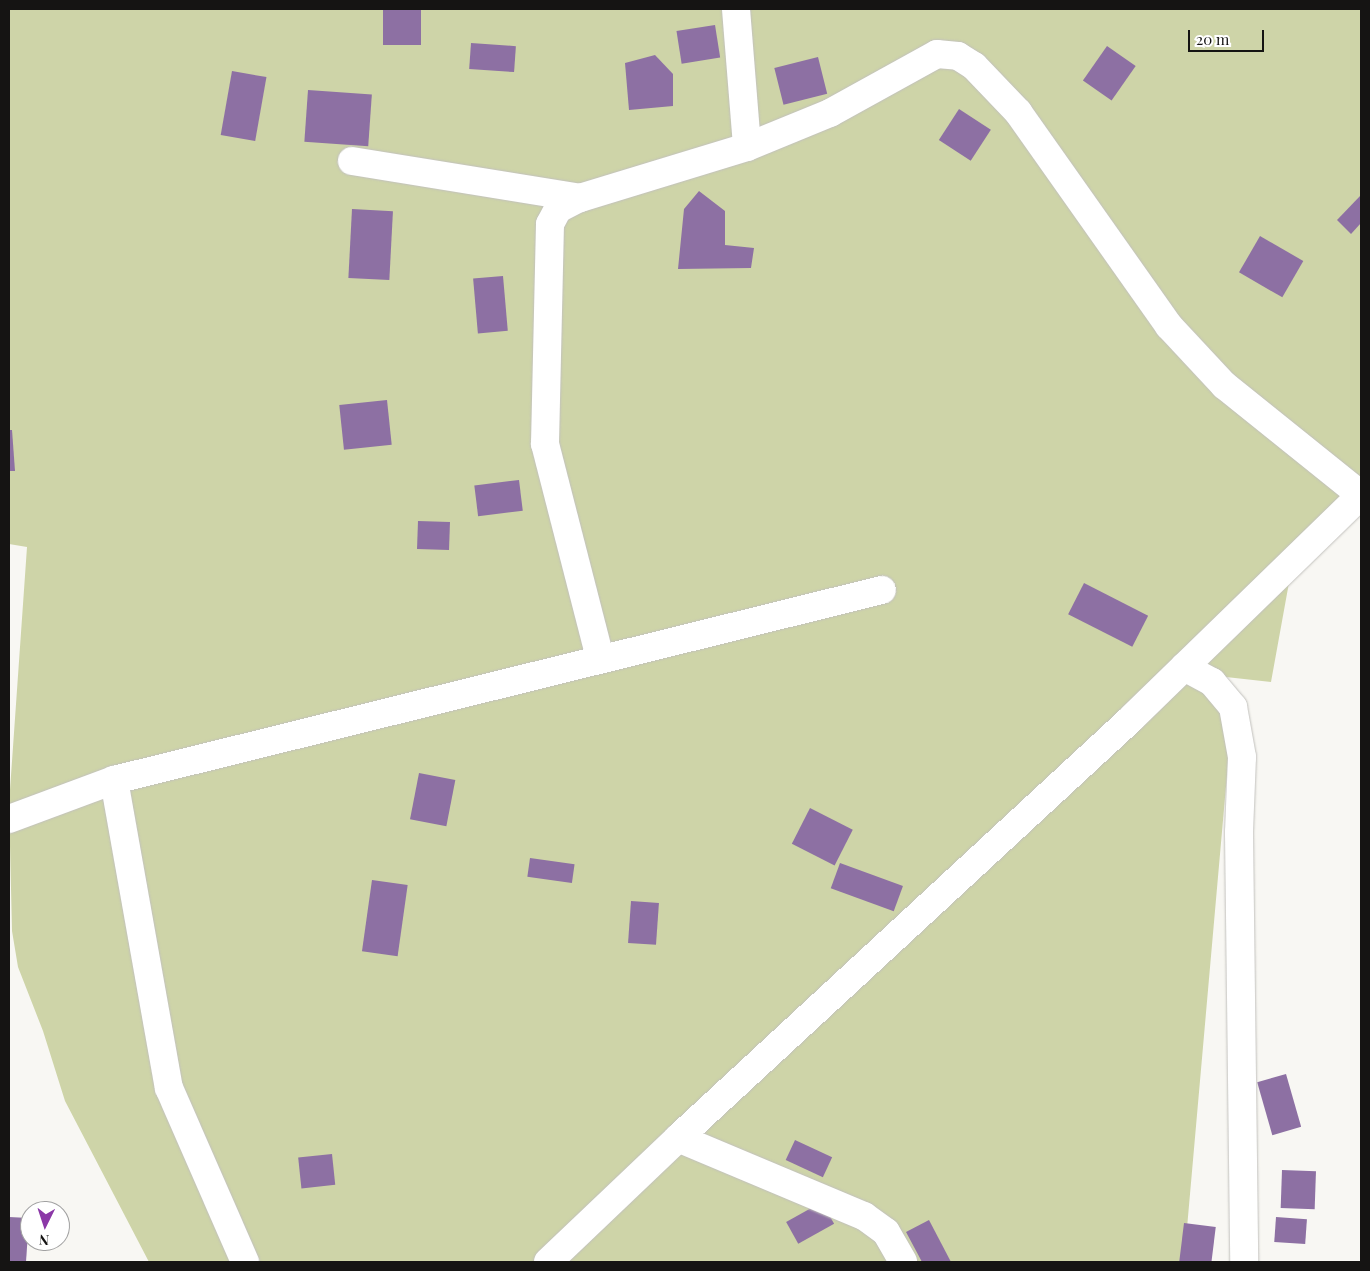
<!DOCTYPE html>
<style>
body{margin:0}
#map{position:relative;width:1370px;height:1271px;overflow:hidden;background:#f8f7f3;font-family:"Playfair Display",serif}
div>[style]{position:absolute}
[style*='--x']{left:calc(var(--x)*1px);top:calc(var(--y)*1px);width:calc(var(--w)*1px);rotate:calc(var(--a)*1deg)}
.green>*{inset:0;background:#ced4a8}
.building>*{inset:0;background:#8d70a3;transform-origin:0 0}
.roads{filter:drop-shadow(0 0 1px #c2c1bd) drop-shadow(0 0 1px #c2c1bd)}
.minor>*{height:28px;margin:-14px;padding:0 14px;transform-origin:14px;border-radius:14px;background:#fff}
span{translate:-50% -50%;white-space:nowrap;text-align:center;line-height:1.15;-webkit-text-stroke:4px #fff;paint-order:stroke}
.frame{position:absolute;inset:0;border:10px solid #151413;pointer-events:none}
.north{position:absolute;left:20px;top:1201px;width:50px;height:50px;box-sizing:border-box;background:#fff;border:1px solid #a1a1a1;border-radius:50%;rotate:184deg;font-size:14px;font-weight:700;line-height:20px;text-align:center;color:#151413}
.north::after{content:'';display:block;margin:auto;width:18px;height:22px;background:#8b38a7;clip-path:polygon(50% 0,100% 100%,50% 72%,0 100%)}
.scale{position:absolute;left:1188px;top:30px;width:76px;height:22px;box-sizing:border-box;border:2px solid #151413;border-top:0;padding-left:6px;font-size:15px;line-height:18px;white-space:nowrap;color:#151413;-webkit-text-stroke:4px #fff;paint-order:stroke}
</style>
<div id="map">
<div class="green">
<div style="clip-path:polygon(9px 9px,1361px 9px,1361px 495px,1294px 555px,1271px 682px,1217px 676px,1233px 707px,1184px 1262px,149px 1262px,65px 1101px,43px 1031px,18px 967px,12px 931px,9px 804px,27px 547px,9px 544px)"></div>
</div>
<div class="building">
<div style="left:383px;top:9px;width:38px;height:36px"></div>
<div style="left:715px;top:25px;width:33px;height:39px;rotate:81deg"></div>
<div style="left:471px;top:43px;width:45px;height:26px;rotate:4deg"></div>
<div style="left:1107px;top:46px;width:35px;height:42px;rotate:35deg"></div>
<div style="clip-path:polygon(655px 55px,673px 74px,673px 106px,629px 110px,625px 63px)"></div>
<div style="left:818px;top:57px;width:38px;height:45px;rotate:76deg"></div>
<div style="left:232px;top:71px;width:35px;height:65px;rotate:10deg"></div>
<div style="left:308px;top:90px;width:64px;height:52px;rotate:4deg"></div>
<div style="left:959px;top:109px;width:38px;height:37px;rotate:33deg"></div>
<div style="clip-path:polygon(699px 191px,725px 211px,725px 245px,754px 248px,751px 268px,678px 269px,684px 209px)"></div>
<div style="clip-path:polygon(1361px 195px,1361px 223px,1351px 234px,1337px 220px)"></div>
<div style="left:352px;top:209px;width:41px;height:69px;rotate:3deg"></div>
<div style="left:1260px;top:236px;width:50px;height:42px;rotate:30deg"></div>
<div style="left:503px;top:276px;width:55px;height:30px;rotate:85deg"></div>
<div style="left:387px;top:400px;width:45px;height:48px;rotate:84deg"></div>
<div style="clip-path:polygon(9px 430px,12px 430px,15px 471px,9px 471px)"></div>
<div style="left:519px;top:480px;width:31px;height:45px;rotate:83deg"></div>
<div style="left:418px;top:521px;width:32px;height:28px;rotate:2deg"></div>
<div style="left:1084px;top:583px;width:72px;height:35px;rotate:27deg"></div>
<div style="left:419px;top:773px;width:37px;height:47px;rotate:11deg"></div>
<div style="left:810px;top:808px;width:48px;height:40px;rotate:27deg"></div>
<div style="left:530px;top:858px;width:45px;height:19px;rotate:8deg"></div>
<div style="left:840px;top:863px;width:67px;height:27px;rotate:20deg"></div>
<div style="left:372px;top:880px;width:36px;height:72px;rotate:8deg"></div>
<div style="left:631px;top:901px;width:28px;height:42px;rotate:4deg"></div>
<div style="left:1286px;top:1074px;width:55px;height:30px;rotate:74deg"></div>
<div style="left:795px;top:1140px;width:41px;height:22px;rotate:25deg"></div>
<div style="left:332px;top:1154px;width:31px;height:34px;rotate:84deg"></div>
<div style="left:1282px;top:1170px;width:34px;height:38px;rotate:2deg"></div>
<div style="left:822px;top:1202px;width:25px;height:41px;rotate:61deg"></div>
<div style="clip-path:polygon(9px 1217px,29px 1218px,26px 1262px,9px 1262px)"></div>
<div style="left:1276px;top:1217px;width:31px;height:25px;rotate:4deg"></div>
<div style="clip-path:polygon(929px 1220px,951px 1262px,922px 1262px,906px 1232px)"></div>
<div style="left:1184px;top:1223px;width:32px;height:39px;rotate:7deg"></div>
</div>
<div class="roads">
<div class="minor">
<div style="--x:736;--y:9;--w:138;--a:85.4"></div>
<div style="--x:352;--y:161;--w:231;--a:9.2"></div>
<div style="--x:600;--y:658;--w:221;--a:-104.4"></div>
<div style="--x:545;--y:444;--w:220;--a:-88.7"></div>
<div style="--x:550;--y:224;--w:17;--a:-62"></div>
<div style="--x:558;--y:209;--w:25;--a:-27"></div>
<div style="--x:580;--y:198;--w:175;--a:-17"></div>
<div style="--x:747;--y:147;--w:90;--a:-22.3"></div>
<div style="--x:830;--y:113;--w:122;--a:-28.9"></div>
<div style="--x:937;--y:54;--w:21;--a:5"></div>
<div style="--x:958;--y:56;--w:19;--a:32"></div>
<div style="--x:974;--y:66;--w:64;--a:46.3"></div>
<div style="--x:1018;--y:112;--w:262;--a:54.8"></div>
<div style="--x:1169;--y:326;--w:81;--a:47"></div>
<div style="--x:1224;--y:385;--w:176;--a:38.8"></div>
<div style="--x:1361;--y:495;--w:320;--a:135.8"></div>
<div style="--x:1132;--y:718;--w:618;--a:137.23"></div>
<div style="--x:678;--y:1138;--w:202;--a:22.8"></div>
<div style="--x:864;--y:1216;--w:27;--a:36"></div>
<div style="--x:886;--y:1232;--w:34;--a:60"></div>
<div style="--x:1184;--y:667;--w:32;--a:28"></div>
<div style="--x:1212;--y:682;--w:33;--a:50"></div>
<div style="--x:1233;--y:707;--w:51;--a:79.8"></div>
<div style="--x:1242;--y:757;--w:76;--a:92.3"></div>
<div style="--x:1239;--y:833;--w:429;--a:89.3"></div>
<div style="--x:114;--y:780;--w:313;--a:79.9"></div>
<div style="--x:169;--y:1088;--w:190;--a:66.4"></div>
<div style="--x:9;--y:819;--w:112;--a:-20.4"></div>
<div style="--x:114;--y:780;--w:791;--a:-13.9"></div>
<div style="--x:548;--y:1262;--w:180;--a:-43.6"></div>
</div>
</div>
<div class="frame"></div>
<div class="north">N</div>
<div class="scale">20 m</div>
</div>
